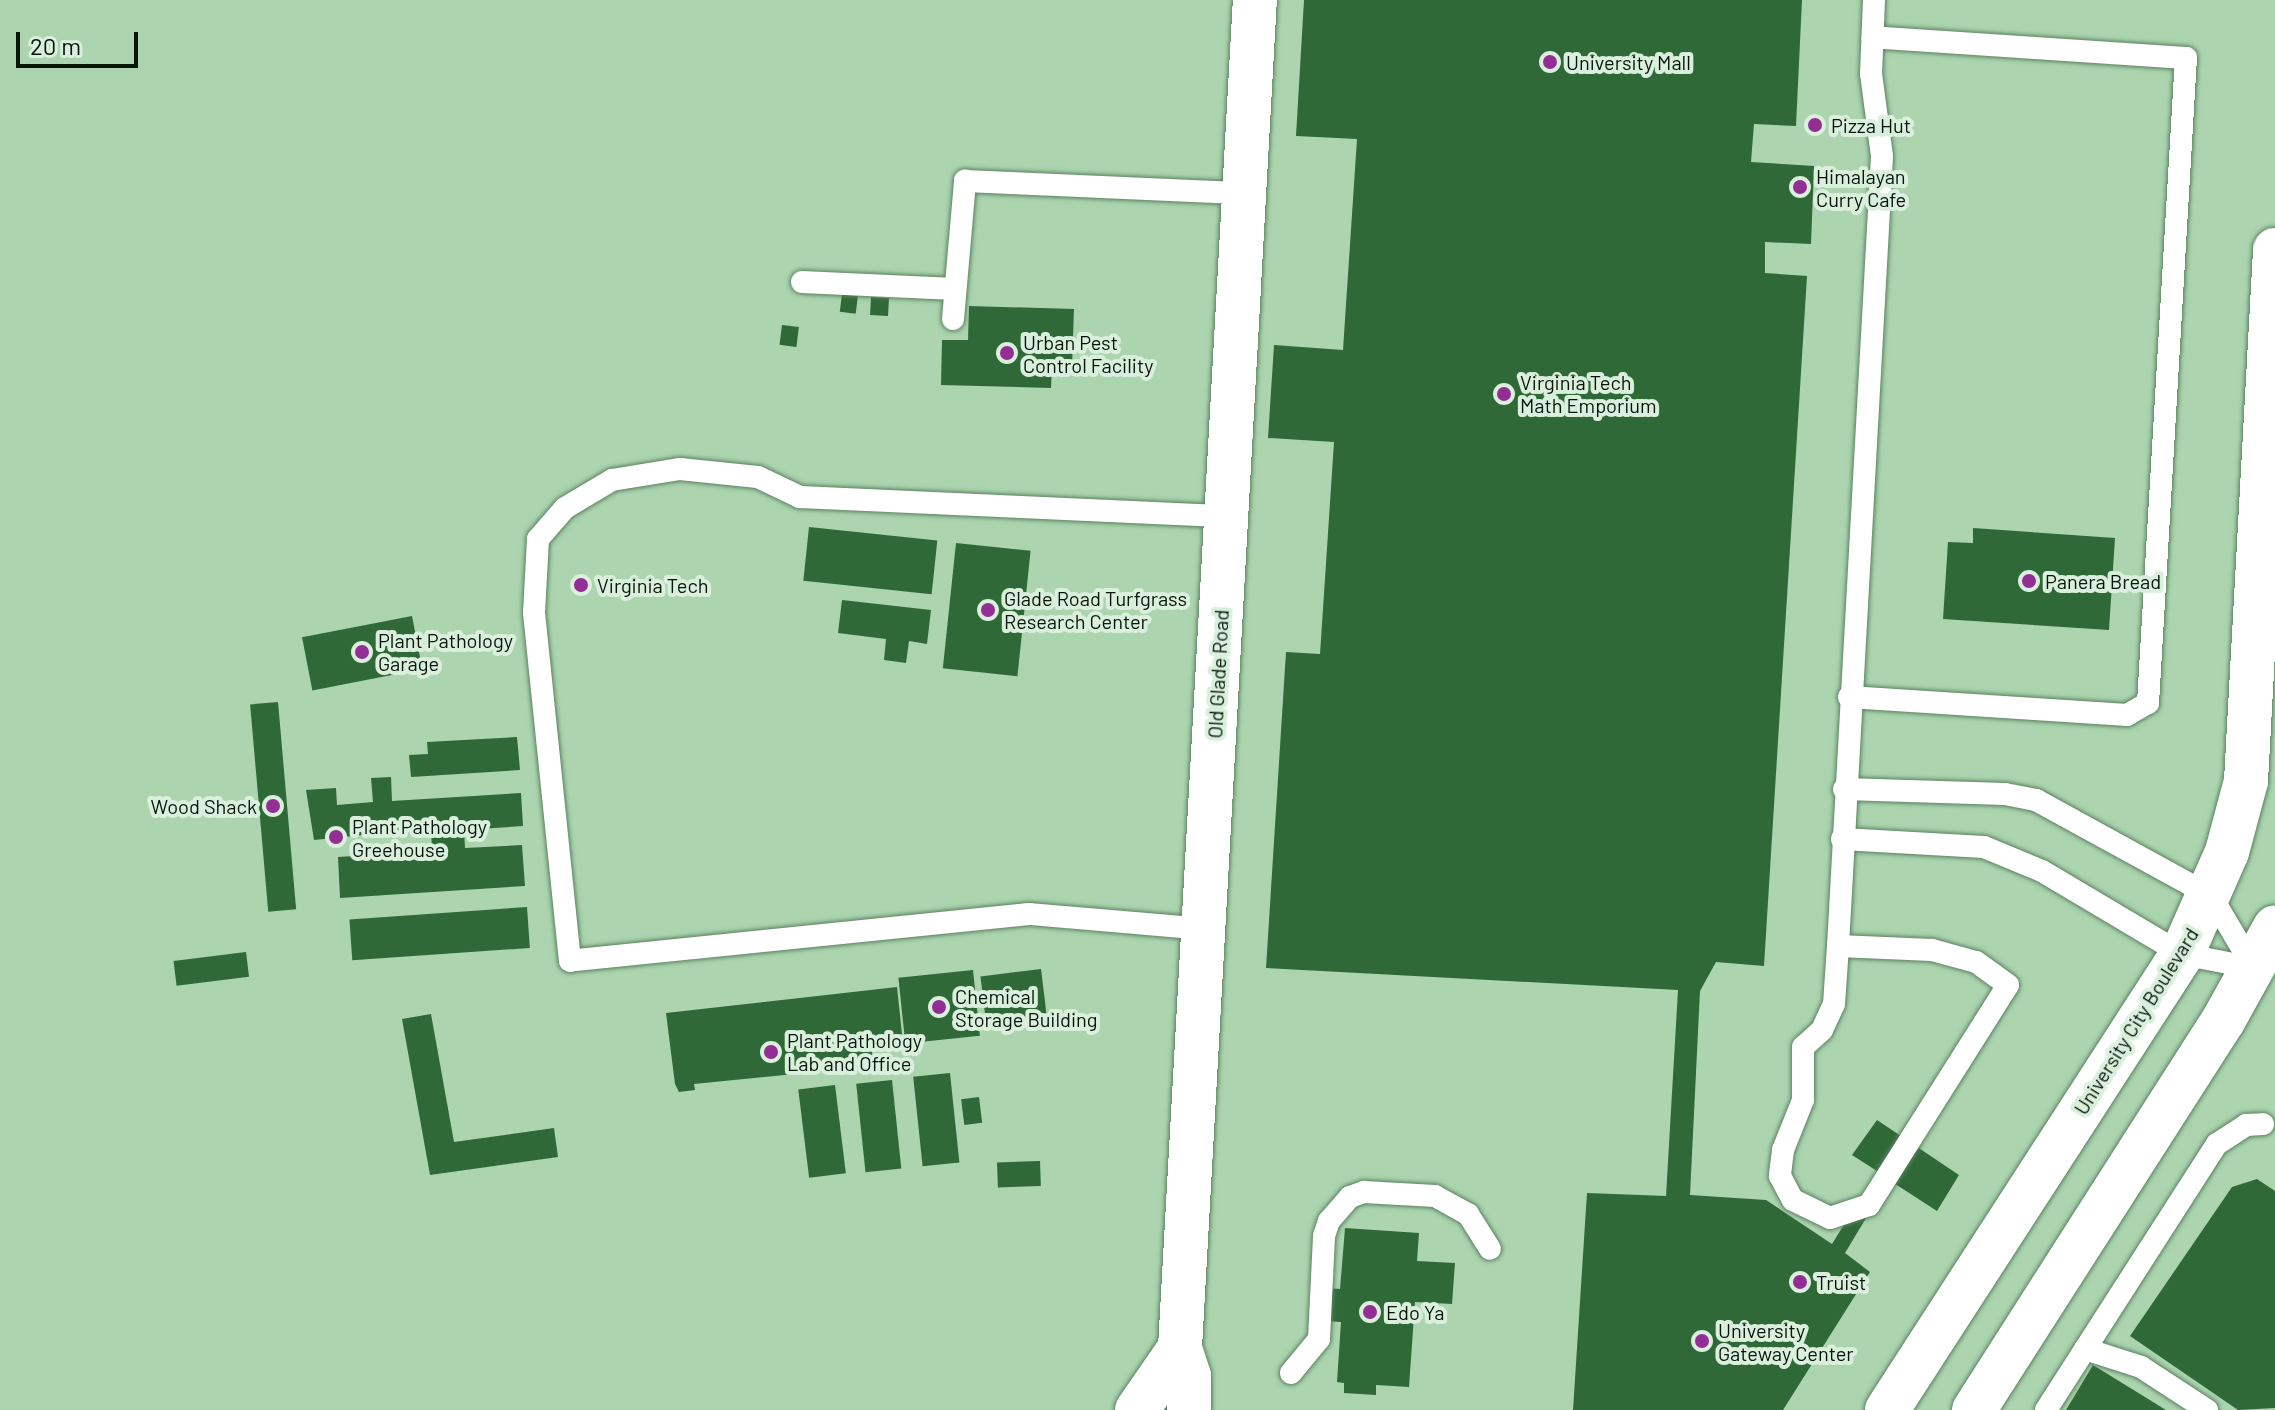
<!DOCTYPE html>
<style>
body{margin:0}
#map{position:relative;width:2275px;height:1410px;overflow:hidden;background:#abd4af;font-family:Barlow,sans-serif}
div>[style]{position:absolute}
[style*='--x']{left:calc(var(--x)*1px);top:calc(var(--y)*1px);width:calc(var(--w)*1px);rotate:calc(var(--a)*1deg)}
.building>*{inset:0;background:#2f6938;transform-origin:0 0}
.roads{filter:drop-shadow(0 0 2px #5c8260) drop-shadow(0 0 2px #5c8260)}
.lane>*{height:22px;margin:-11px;padding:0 11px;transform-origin:11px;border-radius:11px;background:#fff}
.secondary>*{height:44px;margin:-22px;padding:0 22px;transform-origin:22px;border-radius:22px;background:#fff}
.dots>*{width:22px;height:22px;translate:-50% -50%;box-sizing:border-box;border:4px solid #daefdc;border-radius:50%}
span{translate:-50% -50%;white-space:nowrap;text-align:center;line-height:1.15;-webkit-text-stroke:8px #daefdc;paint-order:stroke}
.poi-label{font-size:20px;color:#071609}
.left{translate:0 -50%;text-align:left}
.right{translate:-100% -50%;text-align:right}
.street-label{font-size:20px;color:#071609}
.scale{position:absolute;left:16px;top:32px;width:122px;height:36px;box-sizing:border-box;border:4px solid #071609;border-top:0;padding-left:10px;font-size:24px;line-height:28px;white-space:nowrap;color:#071609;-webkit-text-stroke:6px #daefdc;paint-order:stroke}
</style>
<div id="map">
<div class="building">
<div style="clip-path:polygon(1304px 0,1802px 0,1796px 126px,1754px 124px,1751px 162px,1814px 166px,1811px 244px,1765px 242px,1765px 273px,1807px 276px,1764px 966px,1716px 962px,1700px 991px,1690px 1195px,1766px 1200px,1832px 1244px,1877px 1171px,1852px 1155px,1877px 1120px,1959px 1175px,1937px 1211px,1889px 1180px,1845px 1253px,1870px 1272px,1783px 1410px,1573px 1410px,1587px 1193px,1666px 1196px,1678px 990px,1266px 968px,1286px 652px,1320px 654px,1334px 442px,1268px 438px,1274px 345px,1343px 350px,1357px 139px,1296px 136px)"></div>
<div style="left:842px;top:294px;width:16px;height:18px;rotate:7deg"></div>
<div style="left:871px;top:297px;width:18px;height:18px;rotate:3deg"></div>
<div style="clip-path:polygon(969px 306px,1074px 309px,1072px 366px,1052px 366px,1051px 388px,941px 385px,942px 340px,968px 340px)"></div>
<div style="left:782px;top:325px;width:17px;height:20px;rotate:7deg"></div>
<div style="left:809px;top:527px;width:129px;height:54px;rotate:6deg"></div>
<div style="clip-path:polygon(1973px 528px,2115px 538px,2109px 630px,1943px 619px,1948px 542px,1973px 543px)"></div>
<div style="left:956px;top:543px;width:75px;height:126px;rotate:6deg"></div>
<div style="clip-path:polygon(842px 600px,931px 610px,927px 644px,909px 641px,906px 663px,884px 660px,886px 639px,838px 633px)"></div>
<div style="left:412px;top:616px;width:54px;height:112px;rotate:79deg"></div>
<div style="left:278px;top:702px;width:208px;height:28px;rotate:85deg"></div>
<div style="clip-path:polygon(517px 737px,520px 770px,411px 777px,409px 755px,428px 754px,427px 742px)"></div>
<div style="clip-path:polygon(391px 777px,392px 801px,521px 793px,523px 826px,464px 830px,465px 848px,522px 845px,525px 886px,340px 898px,338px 857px,432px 851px,431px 828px,314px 840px,306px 790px,336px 788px,337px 805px,373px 802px,371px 778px)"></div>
<div style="left:527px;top:907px;width:41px;height:178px;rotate:86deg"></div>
<div style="left:246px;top:952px;width:25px;height:73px;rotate:83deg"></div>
<div style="left:1041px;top:969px;width:49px;height:61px;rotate:83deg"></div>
<div style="left:973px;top:970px;width:66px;height:75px;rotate:84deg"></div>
<div style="clip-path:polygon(897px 987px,902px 1034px,870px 1038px,874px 1066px,694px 1084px,695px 1090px,679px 1092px,675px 1084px,666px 1013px)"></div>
<div style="clip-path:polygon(431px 1014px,454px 1142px,554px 1128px,558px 1157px,430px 1175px,402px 1019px)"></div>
<div style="left:950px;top:1073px;width:90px;height:37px;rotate:84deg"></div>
<div style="left:892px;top:1080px;width:89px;height:36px;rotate:84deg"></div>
<div style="left:835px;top:1085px;width:89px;height:37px;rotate:83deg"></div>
<div style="left:979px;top:1097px;width:26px;height:18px;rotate:83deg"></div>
<div style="left:1040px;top:1161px;width:25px;height:43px;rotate:88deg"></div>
<div style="clip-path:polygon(2257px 1179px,2275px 1191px,2275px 1408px,2238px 1410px,2130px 1336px,2232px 1187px)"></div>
<div style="clip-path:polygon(1345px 1228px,1419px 1233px,1417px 1261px,1455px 1263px,1452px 1304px,1415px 1302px,1409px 1387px,1376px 1385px,1376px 1395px,1344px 1393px,1344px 1383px,1337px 1382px,1341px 1322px,1324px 1321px,1327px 1288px,1340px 1289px)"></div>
<div style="clip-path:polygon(2093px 1365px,2166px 1410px,2066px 1410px)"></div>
</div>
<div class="roads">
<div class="lane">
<div style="--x:802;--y:282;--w:153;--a:2.6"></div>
<div style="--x:953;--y:319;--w:139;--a:-85"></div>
<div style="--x:965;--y:181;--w:279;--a:2.5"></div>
<div style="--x:1849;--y:697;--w:279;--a:3.7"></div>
<div style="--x:2127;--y:715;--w:24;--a:-30"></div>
<div style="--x:2148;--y:703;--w:646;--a:-86.63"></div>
<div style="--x:2186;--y:58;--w:314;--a:-176.2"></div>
<div style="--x:1844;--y:789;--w:161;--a:1.8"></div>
<div style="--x:2005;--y:794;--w:32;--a:11"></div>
<div style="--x:2036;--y:800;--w:200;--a:28.7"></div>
<div style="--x:2211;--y:896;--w:84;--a:59.2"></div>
<div style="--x:1842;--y:839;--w:142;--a:3.2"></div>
<div style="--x:1984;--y:847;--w:63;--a:22.5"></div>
<div style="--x:2042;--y:871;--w:163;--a:30.7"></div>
<div style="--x:2182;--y:954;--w:73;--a:11"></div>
<div style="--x:1205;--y:929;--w:177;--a:-175.1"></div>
<div style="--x:1029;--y:914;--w:461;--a:174.2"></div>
<div style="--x:570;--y:961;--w:350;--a:-95.9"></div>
<div style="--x:534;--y:613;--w:74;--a:-86.9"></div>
<div style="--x:538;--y:539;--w:41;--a:-48.9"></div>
<div style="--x:565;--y:508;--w:55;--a:-30.8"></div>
<div style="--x:612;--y:480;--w:69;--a:-9.2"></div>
<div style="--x:680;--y:469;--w:78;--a:5.9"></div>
<div style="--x:758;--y:477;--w:47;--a:25.5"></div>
<div style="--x:800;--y:497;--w:426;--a:2.6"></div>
<div style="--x:1838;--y:946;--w:58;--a:93.9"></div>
<div style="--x:1834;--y:1004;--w:29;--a:115"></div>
<div style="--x:1822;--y:1030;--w:25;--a:138"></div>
<div style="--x:1803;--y:1047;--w:53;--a:90"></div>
<div style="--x:1803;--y:1100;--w:54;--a:111.8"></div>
<div style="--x:1783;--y:1150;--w:26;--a:97"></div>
<div style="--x:1780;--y:1176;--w:27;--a:62"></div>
<div style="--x:1793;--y:1200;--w:41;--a:25.9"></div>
<div style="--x:1830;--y:1218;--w:41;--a:-18.4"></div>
<div style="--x:1869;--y:1205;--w:260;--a:-57.7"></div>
<div style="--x:2008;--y:985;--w:39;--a:-144"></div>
<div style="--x:1976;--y:962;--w:46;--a:-164.7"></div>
<div style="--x:1932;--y:950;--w:94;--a:-177.6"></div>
<div style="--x:1838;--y:946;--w:791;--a:-86.81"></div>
<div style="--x:1882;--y:156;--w:83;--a:-97.6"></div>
<div style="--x:1871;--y:74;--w:74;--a:-87.7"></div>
<div style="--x:2085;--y:1349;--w:59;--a:17.8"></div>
<div style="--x:2141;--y:1367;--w:79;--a:33.1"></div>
<div style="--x:1291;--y:1373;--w:44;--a:-50.5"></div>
<div style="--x:1319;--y:1339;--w:103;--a:-87.2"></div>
<div style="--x:1324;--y:1236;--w:16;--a:-72"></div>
<div style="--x:1329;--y:1221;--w:32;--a:-49"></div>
<div style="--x:1350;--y:1197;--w:15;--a:-20"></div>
<div style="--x:1364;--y:1192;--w:71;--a:3.2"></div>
<div style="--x:1435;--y:1196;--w:38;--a:29"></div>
<div style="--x:1468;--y:1214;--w:41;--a:57.8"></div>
<div style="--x:2046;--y:1410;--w:316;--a:-57.3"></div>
<div style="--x:2217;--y:1144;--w:35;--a:-33"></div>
<div style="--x:2246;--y:1125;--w:17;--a:-3"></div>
</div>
<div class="secondary">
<div style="--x:1137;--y:1410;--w:75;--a:-55.3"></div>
<div style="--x:1189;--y:1410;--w:34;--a:-90"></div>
<div style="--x:1189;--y:1376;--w:29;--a:-108"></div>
<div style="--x:1180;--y:1348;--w:1350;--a:-86.82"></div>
<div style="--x:1887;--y:1410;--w:543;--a:-57.1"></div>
<div style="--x:2182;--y:954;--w:111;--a:-66.2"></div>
<div style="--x:2227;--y:852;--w:73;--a:-75"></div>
<div style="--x:2246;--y:781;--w:532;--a:-86.87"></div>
<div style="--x:1974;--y:1410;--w:462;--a:-57.4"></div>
<div style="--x:2223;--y:1021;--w:107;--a:-61"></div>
</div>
</div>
<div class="dots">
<div style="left:1550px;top:62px;background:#922e94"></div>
<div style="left:1815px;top:125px;background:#922e94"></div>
<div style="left:1800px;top:187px;background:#922e94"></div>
<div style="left:1007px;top:353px;background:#922e94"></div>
<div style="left:1504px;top:394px;background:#922e94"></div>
<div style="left:2029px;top:581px;background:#922e94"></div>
<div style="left:581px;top:585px;background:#922e94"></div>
<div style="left:988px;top:610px;background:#922e94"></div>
<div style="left:362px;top:652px;background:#922e94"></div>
<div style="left:273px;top:806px;background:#922e94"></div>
<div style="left:336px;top:837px;background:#922e94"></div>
<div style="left:939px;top:1007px;background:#922e94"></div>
<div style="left:771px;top:1052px;background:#922e94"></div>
<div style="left:1800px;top:1282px;background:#922e94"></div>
<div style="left:1370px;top:1312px;background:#922e94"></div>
<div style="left:1702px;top:1341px;background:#922e94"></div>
</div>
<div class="poi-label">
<span class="left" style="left:1566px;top:62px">University Mall</span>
<span class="left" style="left:1831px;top:125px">Pizza Hut</span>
<span class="left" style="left:1816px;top:188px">Himalayan<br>Curry Cafe</span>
<span class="left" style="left:1023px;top:354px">Urban Pest<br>Control Facility</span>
<span class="left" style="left:1520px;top:394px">Virginia Tech<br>Math Emporium</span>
<span class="left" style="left:2045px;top:581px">Panera Bread</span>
<span class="left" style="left:597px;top:585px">Virginia Tech</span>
<span class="left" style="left:1004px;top:610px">Glade Road Turfgrass<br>Research Center</span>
<span class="left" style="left:378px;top:652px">Plant Pathology<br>Garage</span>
<span class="right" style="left:257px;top:806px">Wood Shack</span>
<span class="left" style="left:352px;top:838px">Plant Pathology<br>Greehouse</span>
<span class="left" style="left:955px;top:1008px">Chemical<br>Storage Building</span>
<span class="left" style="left:787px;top:1052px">Plant Pathology<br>Lab and Office</span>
<span class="left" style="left:1816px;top:1282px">Truist</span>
<span class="left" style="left:1386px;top:1312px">Edo Ya</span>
<span class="left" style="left:1718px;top:1342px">University<br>Gateway Center</span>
</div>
<div class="street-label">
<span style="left:1218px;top:674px;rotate:-87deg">Old Glade Road</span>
<span style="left:2136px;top:1021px;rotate:-58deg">University City Boulevard</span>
</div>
<div class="scale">20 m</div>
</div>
